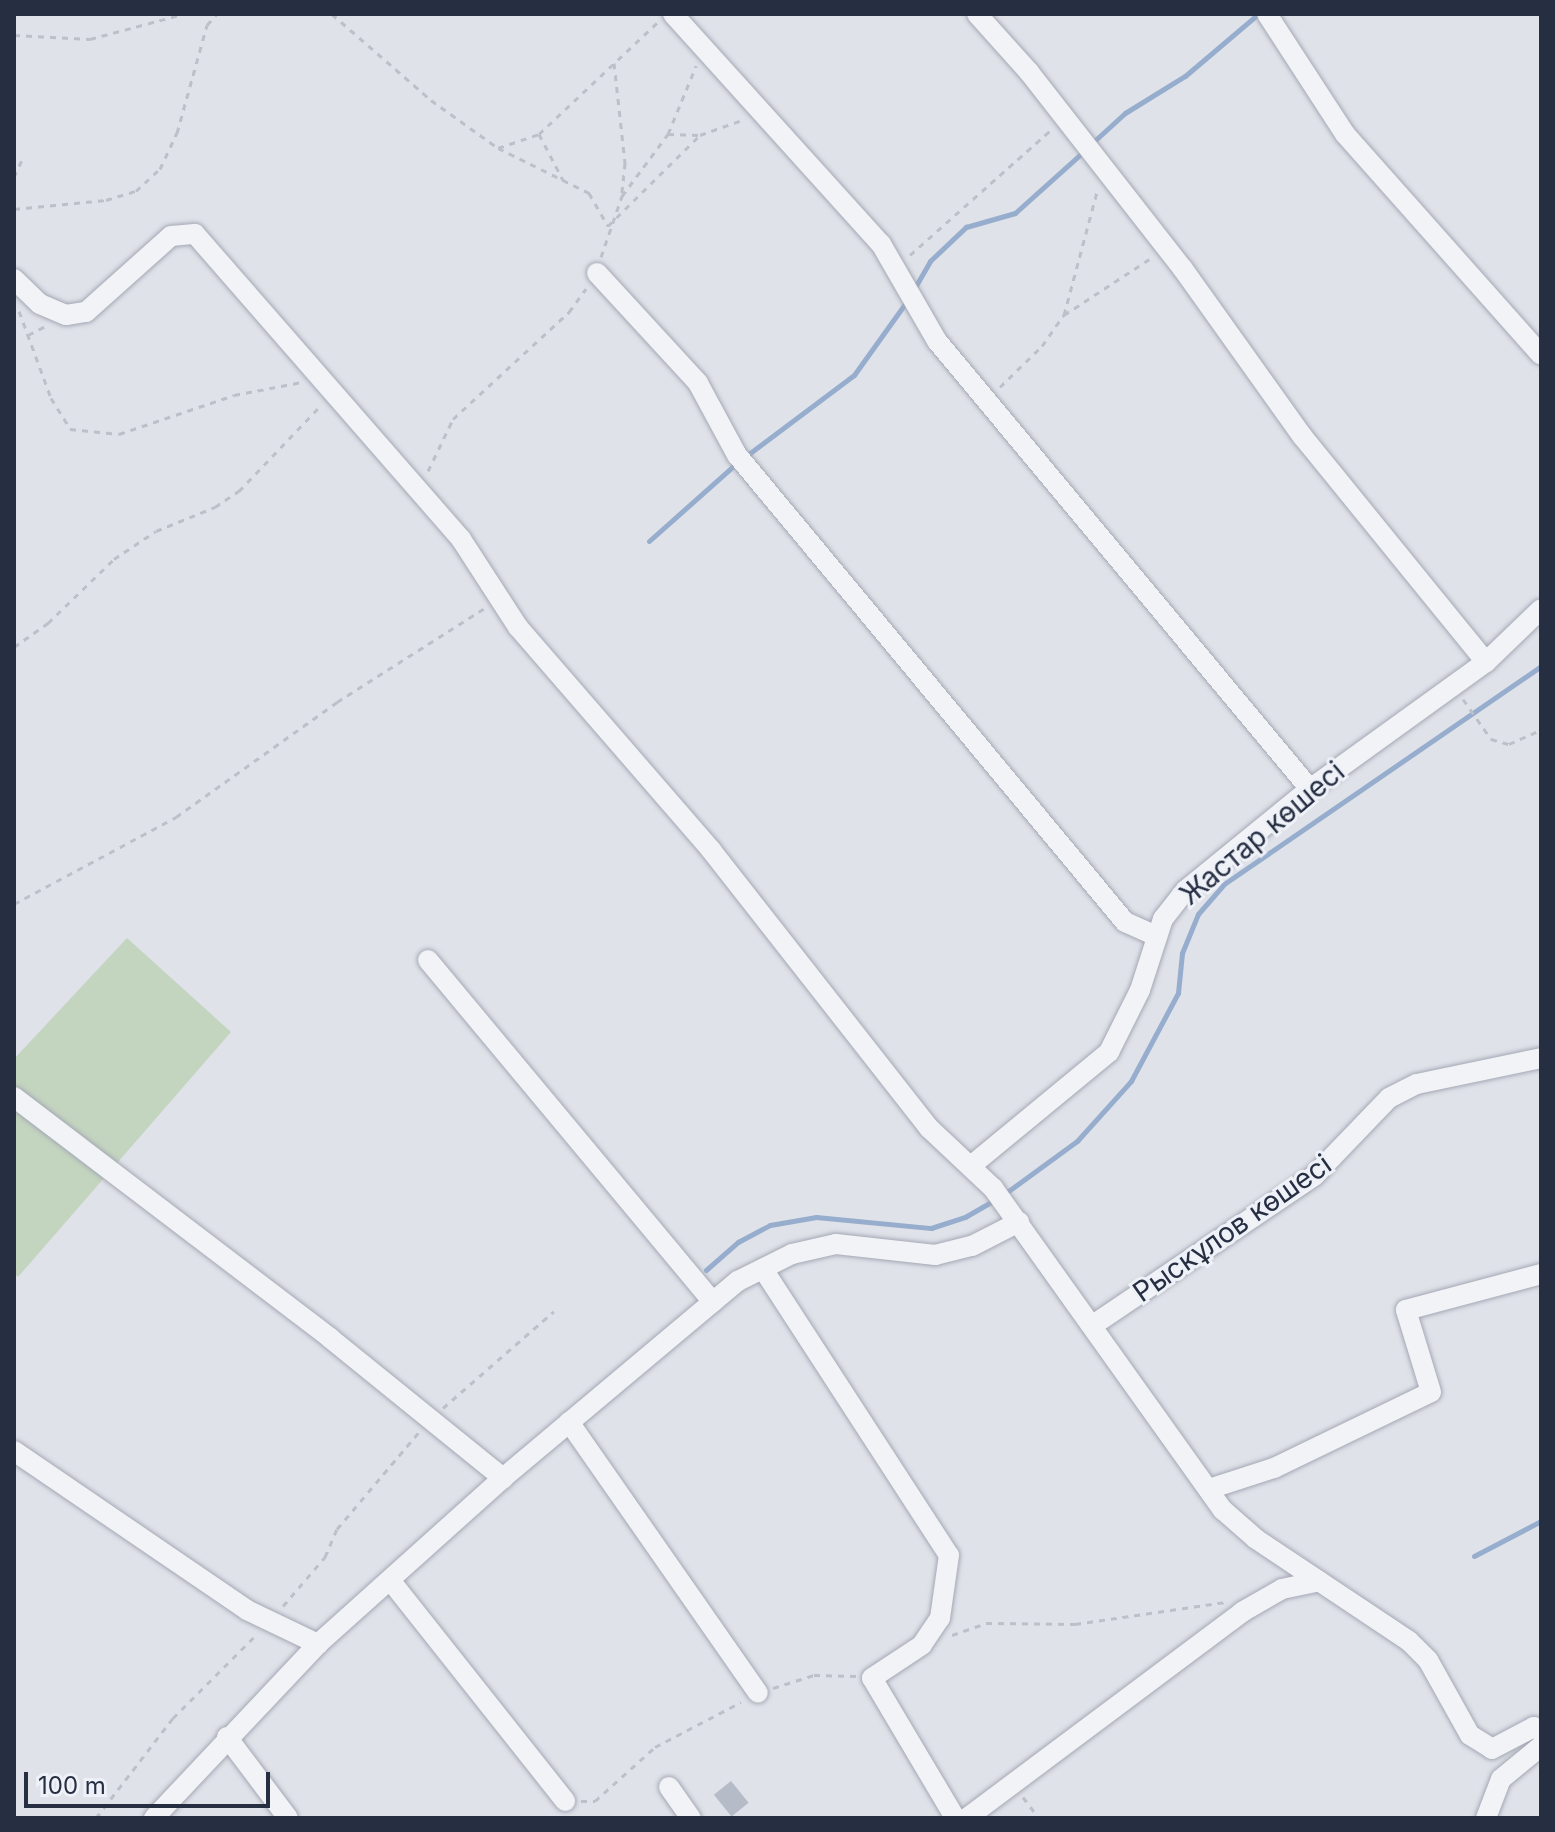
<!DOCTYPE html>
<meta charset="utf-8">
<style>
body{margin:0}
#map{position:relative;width:1555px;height:1832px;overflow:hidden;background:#dfe2e9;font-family:Inter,sans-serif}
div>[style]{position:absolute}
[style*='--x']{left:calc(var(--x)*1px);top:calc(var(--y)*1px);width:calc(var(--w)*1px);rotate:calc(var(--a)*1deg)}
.green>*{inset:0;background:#c3d4bf}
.stream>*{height:5px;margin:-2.5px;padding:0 2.5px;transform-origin:2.5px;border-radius:2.5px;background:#96adcd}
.building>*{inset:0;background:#b5bbc7;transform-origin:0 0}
.path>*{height:3px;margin-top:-1.5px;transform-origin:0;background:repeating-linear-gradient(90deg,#bdc0c8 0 6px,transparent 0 12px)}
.roads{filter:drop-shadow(0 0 2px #a4a8b4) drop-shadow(0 0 2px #a4a8b4)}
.minor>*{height:20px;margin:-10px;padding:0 10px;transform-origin:10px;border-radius:10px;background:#f2f3f7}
span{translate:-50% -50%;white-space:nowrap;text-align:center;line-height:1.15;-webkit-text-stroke:6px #eef1f7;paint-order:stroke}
.street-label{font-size:28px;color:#262e42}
.frame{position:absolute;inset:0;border:16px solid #262e42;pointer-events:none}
.scale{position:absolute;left:24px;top:1772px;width:246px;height:36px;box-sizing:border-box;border:4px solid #262e42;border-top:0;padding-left:10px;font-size:24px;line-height:28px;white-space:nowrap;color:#262e42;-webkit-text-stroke:6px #eef1f7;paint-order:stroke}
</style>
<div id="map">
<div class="green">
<div style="clip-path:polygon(127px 938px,231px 1032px,18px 1277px,14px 1273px,14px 1059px)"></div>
</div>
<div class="stream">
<div style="--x:1091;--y:144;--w:46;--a:-42.4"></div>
<div style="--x:1125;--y:113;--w:70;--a:-31.7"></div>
<div style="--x:1185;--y:76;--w:96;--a:-40.3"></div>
<div style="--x:914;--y:289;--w:32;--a:-60"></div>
<div style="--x:930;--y:261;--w:50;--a:-43.4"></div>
<div style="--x:966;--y:227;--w:51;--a:-15.9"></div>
<div style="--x:1015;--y:213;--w:93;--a:-41.9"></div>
<div style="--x:746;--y:456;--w:135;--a:-36.9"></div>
<div style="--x:854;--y:375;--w:91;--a:-54.4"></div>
<div style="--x:649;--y:541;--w:119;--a:-41.6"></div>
<div style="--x:1003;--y:1195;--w:92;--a:-36.1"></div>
<div style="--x:1077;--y:1141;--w:81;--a:-48"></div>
<div style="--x:1131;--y:1081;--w:100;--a:-61.9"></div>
<div style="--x:1178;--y:993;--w:40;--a:-84.3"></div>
<div style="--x:1182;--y:953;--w:42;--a:-67.7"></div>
<div style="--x:1198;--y:914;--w:40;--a:-49"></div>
<div style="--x:1224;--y:884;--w:385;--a:-34.5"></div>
<div style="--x:706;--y:1270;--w:43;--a:-41.2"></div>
<div style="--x:738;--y:1242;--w:36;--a:-28"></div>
<div style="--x:770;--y:1225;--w:47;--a:-9.9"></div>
<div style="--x:816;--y:1217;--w:116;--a:5.5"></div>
<div style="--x:931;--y:1228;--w:36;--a:-18"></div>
<div style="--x:965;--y:1217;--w:34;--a:-30"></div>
<div style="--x:1474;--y:1556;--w:76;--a:-27.6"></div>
</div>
<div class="building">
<div style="left:731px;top:1781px;width:28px;height:22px;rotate:51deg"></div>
</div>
<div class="path">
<div style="--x:332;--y:14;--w:131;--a:41"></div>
<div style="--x:431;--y:100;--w:82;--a:35.6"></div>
<div style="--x:498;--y:148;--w:102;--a:26.3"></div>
<div style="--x:589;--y:193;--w:38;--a:60"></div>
<div style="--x:608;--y:226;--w:129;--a:-44.7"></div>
<div style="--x:14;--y:35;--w:76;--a:3"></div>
<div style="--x:90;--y:39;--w:96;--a:-15"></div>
<div style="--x:614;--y:63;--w:101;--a:83.7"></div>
<div style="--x:625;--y:163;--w:31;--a:96"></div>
<div style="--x:539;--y:134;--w:52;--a:62.4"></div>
<div style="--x:668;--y:134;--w:32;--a:2"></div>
<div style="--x:700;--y:135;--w:48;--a:-19.6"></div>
<div style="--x:498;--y:148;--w:43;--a:-18.9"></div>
<div style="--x:539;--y:134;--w:165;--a:-43.3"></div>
<div style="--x:14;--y:177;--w:21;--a:-65"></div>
<div style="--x:14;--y:209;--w:92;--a:-5.6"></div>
<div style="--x:106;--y:200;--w:31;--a:-17"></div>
<div style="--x:136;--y:191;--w:33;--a:-43"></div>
<div style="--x:160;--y:169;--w:40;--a:-65"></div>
<div style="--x:177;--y:133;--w:112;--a:-74.5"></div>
<div style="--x:207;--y:25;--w:15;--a:-48"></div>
<div style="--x:910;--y:255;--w:188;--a:-41.6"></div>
<div style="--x:601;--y:257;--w:65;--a:-71"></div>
<div style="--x:622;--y:196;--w:77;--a:-53.4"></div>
<div style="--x:668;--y:134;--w:74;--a:-67.6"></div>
<div style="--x:19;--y:311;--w:93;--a:69.8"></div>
<div style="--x:51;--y:398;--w:36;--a:58"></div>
<div style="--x:70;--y:429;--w:49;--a:5.8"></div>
<div style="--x:119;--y:434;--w:121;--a:-18.7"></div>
<div style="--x:234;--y:395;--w:69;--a:-10.8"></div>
<div style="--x:1064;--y:315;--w:104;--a:-33.2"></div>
<div style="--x:28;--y:335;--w:20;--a:-27"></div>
<div style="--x:1000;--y:387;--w:59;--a:-44.3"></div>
<div style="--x:1042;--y:346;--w:38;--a:-55"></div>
<div style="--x:1064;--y:315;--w:131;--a:-75"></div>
<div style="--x:428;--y:471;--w:58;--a:-64.3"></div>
<div style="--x:453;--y:419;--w:158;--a:-42.7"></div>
<div style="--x:569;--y:312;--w:29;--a:-54"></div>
<div style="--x:14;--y:647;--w:42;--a:-35.2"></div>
<div style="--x:48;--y:623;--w:92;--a:-44.1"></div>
<div style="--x:114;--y:559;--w:50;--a:-33.7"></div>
<div style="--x:156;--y:531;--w:64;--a:-22.1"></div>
<div style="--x:215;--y:507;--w:29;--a:-34"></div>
<div style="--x:239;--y:491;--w:120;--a:-46.3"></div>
<div style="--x:1463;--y:699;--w:49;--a:55"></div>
<div style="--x:1491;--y:739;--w:19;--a:16"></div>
<div style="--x:1509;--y:744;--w:35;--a:-24"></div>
<div style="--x:14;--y:904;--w:184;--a:-28.2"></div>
<div style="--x:176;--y:817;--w:198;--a:-35.5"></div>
<div style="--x:337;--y:702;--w:177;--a:-32.5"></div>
<div style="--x:443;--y:1408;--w:147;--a:-41.1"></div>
<div style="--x:283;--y:1606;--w:65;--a:-49.4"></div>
<div style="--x:325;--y:1557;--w:30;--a:-67"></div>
<div style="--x:337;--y:1529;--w:126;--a:-49.8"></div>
<div style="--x:952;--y:1635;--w:36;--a:-19"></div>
<div style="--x:986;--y:1623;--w:89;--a:0.6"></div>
<div style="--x:1075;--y:1624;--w:152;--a:-8.3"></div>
<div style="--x:773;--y:1688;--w:43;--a:-17.6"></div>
<div style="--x:814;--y:1675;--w:42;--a:1.4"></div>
<div style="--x:1023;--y:1797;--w:26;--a:53"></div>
<div style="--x:581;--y:1801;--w:14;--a:0"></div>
<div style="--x:595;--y:1801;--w:81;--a:-42"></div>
<div style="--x:655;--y:1747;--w:97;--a:-27.6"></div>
<div style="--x:96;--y:1818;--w:126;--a:-52.4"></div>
<div style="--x:173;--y:1718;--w:117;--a:-45"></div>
</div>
<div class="roads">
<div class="minor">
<div style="--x:673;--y:14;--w:310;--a:47.9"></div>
<div style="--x:881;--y:244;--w:112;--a:60"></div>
<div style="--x:937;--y:341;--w:583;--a:50.22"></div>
<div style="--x:977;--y:14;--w:78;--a:48.1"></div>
<div style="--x:1029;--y:72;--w:250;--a:52"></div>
<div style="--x:1183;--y:269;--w:206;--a:54.5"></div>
<div style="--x:1303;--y:437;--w:290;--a:50.9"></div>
<div style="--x:1267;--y:14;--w:143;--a:57"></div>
<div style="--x:1345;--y:134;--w:295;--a:48.4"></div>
<div style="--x:597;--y:273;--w:149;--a:47.4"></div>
<div style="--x:698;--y:383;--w:82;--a:61.6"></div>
<div style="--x:737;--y:455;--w:607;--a:50.28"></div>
<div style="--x:1125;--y:922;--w:35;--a:24"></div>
<div style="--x:14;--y:279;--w:36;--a:44"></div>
<div style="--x:40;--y:304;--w:28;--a:23"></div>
<div style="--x:66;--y:315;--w:20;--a:-9"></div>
<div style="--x:86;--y:312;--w:114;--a:-41.8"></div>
<div style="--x:171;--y:236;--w:24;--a:-5"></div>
<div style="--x:195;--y:234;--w:405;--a:48.9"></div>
<div style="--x:461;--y:539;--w:105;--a:57.1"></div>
<div style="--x:518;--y:627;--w:295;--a:49.1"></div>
<div style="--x:711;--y:850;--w:353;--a:51.9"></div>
<div style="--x:929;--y:1128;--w:88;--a:43.2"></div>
<div style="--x:993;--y:1188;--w:396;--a:54.5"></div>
<div style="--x:1223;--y:1510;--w:44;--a:41.3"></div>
<div style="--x:1256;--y:1539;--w:184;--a:33.7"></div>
<div style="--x:1409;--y:1641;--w:27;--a:45"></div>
<div style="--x:1428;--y:1660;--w:86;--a:60.8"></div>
<div style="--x:1470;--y:1735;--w:26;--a:32"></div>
<div style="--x:1492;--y:1749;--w:47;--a:-27.6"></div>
<div style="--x:1534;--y:1727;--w:8;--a:30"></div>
<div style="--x:428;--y:960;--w:445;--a:50.2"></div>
<div style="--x:14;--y:1097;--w:397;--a:37.3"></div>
<div style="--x:330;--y:1338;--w:223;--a:39"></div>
<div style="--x:972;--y:1165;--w:178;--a:-39.5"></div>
<div style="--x:1109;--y:1052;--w:69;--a:-63.4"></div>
<div style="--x:1140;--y:990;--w:75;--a:-72.1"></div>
<div style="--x:1163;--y:919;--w:37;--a:-52"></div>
<div style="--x:1186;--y:890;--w:160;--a:-39.2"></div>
<div style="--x:1310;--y:789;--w:217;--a:-35.8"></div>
<div style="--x:1486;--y:662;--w:76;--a:-43.9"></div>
<div style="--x:763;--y:1269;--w:341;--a:57"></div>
<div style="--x:949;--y:1555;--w:64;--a:98.1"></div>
<div style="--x:940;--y:1618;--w:32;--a:124"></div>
<div style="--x:922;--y:1645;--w:60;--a:146.6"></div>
<div style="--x:872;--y:1678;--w:163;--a:59.3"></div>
<div style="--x:1093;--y:1325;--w:267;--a:-34"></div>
<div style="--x:1314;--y:1176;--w:108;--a:-46.1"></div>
<div style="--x:1389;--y:1098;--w:31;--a:-27"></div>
<div style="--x:1417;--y:1084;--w:127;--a:-11.8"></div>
<div style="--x:569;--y:1422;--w:330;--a:55.1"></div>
<div style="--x:14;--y:1451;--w:282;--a:34.3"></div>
<div style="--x:247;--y:1610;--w:79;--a:25.6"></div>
<div style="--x:1209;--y:1489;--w:68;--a:-17.9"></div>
<div style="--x:1274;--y:1468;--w:174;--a:-25.8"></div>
<div style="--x:1431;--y:1392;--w:86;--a:-107"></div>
<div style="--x:1406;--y:1310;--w:140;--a:-14.9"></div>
<div style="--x:390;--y:1580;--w:282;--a:51.6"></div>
<div style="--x:227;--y:1737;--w:101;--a:53"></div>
<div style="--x:669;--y:1787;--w:38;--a:55"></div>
<div style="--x:154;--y:1818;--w:239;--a:-46.7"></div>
<div style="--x:318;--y:1644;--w:249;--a:-41.9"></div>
<div style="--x:503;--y:1478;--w:307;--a:-40"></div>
<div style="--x:738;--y:1281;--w:60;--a:-26.6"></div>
<div style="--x:792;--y:1254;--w:45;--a:-12.8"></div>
<div style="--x:836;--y:1244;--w:100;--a:6.3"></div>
<div style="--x:935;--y:1255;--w:38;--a:-14"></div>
<div style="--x:972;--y:1246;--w:53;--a:-27.1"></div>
<div style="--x:967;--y:1818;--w:344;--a:-36.8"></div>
<div style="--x:1242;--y:1612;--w:46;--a:-29.9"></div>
<div style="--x:1282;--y:1589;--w:38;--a:-12"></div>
<div style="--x:1486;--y:1818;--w:42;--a:-69"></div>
<div style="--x:1501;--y:1779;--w:52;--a:-39.5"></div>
</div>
</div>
<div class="street-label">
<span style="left:1262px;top:833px;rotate:-40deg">Жастар көшесі</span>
<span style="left:1232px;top:1228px;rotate:-35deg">Рыскұлов көшесі</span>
</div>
<div class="frame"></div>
<div class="scale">100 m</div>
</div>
